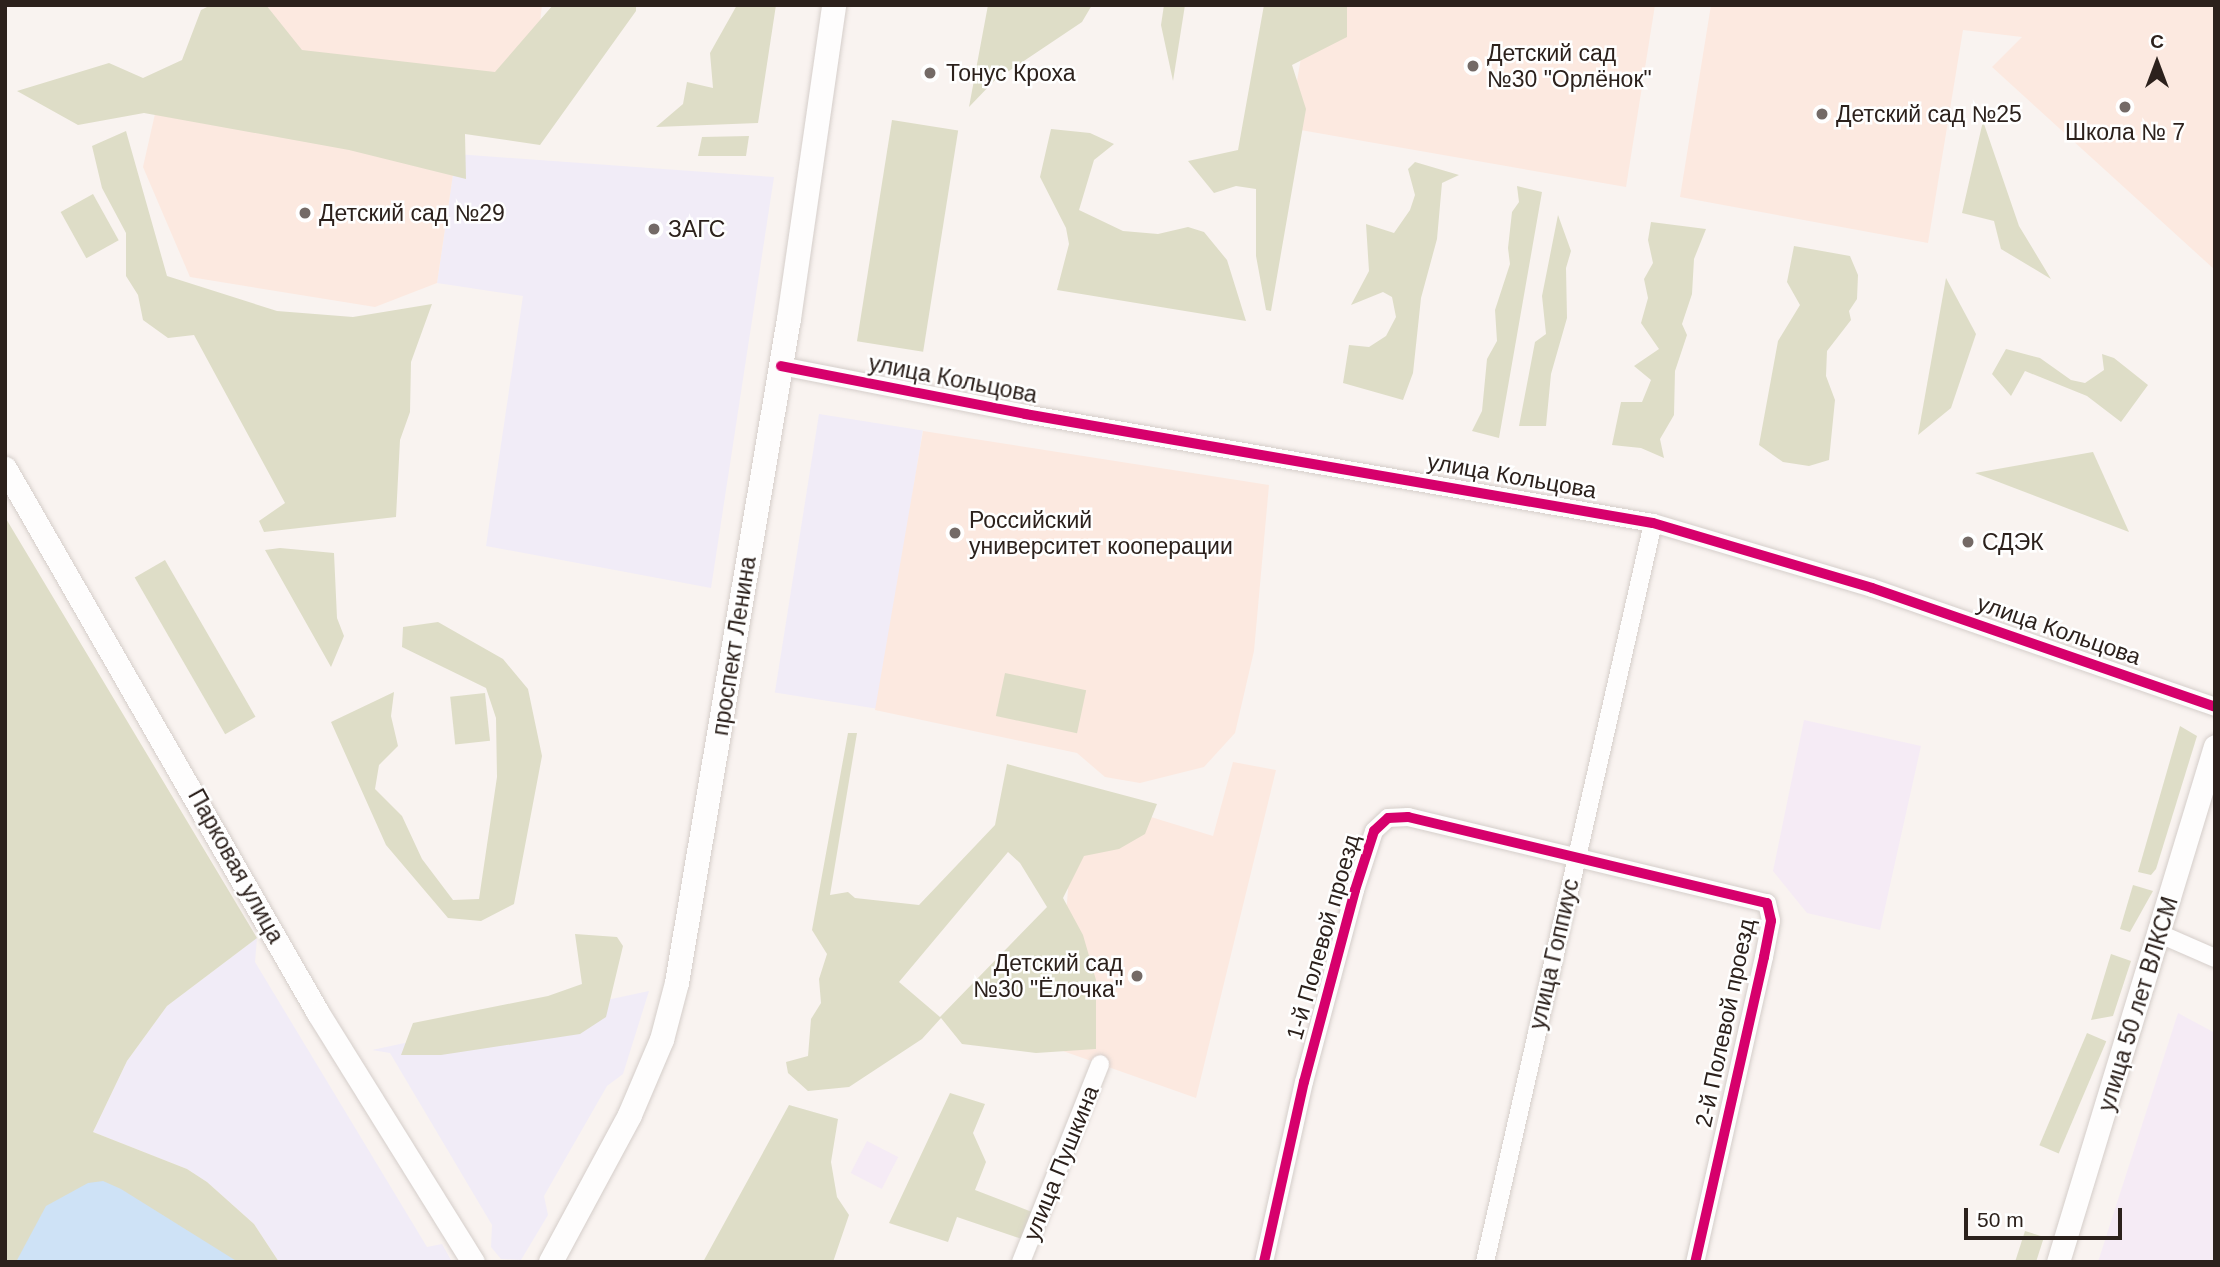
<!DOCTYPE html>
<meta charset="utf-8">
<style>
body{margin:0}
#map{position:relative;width:2220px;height:1267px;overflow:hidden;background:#f9f3f0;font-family:Arial,sans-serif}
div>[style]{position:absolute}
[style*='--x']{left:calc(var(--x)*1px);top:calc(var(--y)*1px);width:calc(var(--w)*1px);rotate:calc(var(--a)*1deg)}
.commercial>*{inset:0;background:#f1ecf7;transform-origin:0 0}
.industrial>*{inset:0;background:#f5ebf5;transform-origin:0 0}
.built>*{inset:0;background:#fce9e0}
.green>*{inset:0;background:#deddc7;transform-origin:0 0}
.water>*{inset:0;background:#cee2f6}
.roads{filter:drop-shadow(0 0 2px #d5ceca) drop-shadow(0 0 2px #d5ceca)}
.minor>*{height:18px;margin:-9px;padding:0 9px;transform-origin:9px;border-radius:9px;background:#fefdfd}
.tertiary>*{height:23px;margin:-11.5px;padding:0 11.5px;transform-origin:11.5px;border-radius:11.5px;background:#fefdfd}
.secondary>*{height:24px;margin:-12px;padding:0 12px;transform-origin:12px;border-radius:12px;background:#fefdfd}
.cycleway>*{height:10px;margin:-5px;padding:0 5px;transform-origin:5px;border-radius:5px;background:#d6006c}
.dots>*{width:19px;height:19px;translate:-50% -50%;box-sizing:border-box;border:4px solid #fff;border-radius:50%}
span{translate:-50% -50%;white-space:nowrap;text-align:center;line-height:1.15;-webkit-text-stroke:5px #fff;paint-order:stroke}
.poi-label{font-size:23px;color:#2c211c}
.left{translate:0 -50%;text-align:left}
.right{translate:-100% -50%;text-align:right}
.street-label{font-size:23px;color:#2c211c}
.frame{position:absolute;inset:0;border:7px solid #2c211c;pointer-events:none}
.north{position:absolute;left:2122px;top:28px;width:70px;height:70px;-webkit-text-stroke:5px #fff;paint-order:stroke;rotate:0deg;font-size:19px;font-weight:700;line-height:28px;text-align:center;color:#2c211c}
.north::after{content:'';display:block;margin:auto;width:24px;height:32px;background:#2c211c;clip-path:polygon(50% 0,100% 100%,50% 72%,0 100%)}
.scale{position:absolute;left:1964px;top:1208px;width:158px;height:32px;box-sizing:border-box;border:4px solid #2c211c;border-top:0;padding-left:9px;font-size:21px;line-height:24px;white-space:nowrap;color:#2c211c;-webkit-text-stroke:5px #fff;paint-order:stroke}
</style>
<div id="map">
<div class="commercial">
<div style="clip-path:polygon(456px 154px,774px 177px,711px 588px,486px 546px,523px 296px,437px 283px)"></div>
<div style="left:819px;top:414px;width:105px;height:282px;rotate:9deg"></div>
<div style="clip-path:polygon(257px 938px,255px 962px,427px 1247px,442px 1244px,452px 1262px,279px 1262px,254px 1224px,207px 1182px,187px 1169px,93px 1132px,127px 1061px,167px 1006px)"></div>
<div style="clip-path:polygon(649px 991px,623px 1074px,607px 1086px,544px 1196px,548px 1215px,521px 1260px,501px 1259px,491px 1247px,492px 1225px,390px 1053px,372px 1050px)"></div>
</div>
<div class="industrial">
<div style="clip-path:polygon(1804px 720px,1921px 746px,1880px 930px,1807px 913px,1773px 871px)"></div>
<div style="clip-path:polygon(2178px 1013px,2215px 1033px,2215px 1262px,2098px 1262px)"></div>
<div style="left:867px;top:1141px;width:35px;height:36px;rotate:27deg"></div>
</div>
<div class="built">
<div style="clip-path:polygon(258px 5px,542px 5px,528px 130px,245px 85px)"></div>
<div style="clip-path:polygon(1310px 5px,1655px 5px,1626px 187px,1289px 128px)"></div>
<div style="clip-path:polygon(1711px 5px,2215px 5px,2215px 270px,1992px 67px,2022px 37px,1963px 30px,1928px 243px,1680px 197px)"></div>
<div style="clip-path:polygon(157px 105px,456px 154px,437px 283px,375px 307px,190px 277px,143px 167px)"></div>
<div style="clip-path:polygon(923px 431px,1269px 485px,1254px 651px,1235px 733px,1204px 767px,1140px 783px,1105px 777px,1077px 753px,875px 710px)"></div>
<div style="clip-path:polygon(1233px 762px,1276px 770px,1196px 1098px,1029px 1039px,1066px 914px,1068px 890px,1060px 864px,1053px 787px,1213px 836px)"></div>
</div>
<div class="green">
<div style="clip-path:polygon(211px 5px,266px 5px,302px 50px,495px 72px,553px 5px,636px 5px,636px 11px,540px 145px,465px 134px,466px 179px,349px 150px,144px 113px,78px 125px,17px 91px,109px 63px,143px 78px,182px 60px,201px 10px)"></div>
<div style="clip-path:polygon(737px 5px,776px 5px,758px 123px,656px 127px,683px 104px,687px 82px,713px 88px,710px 53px)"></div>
<div style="clip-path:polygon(988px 5px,1092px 5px,1082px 22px,994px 81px,969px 107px)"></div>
<div style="clip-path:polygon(1164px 5px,1185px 5px,1173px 81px,1161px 25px)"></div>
<div style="clip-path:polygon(1264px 5px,1347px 5px,1347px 37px,1292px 65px,1306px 109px,1271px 311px,1266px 310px,1256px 256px,1256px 189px,1236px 186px,1214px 193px,1188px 161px,1238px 150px)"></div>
<div style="left:892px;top:120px;width:67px;height:224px;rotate:9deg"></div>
<div style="clip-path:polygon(1983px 121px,2019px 226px,2051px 279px,2001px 249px,1994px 221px,1962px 213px)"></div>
<div style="clip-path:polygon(1051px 129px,1090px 133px,1114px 144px,1094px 160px,1079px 210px,1123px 231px,1158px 234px,1188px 227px,1204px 232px,1227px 260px,1246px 321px,1057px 290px,1069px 244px,1066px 228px,1040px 177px)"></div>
<div style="clip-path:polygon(126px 131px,167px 276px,277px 311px,353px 317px,432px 304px,411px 362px,410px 412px,400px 440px,396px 517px,264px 532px,259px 521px,285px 503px,194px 335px,168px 338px,143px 320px,138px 295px,126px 276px,126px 233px,102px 188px,92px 146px)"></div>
<div style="clip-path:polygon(749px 136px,746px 156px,698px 156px,702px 137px)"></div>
<div style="clip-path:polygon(1415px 162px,1459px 175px,1442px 183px,1437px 239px,1421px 298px,1413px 373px,1403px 400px,1343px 383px,1349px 345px,1369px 347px,1386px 336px,1396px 317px,1392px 297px,1383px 292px,1351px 305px,1369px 271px,1366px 224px,1394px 233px,1410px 210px,1415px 195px,1408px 169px)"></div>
<div style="clip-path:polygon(1517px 186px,1542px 192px,1499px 438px,1472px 431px,1482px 411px,1487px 359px,1497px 341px,1495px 310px,1510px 264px,1508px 248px,1512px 212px,1519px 202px)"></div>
<div style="left:93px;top:194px;width:53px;height:37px;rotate:61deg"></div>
<div style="clip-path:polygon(1558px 215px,1571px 251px,1566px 268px,1567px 318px,1551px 374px,1546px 426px,1519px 426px,1535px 342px,1546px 334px,1542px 296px)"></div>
<div style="clip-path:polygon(1651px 222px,1706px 229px,1694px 259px,1692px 294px,1682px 324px,1687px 335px,1675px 371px,1674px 415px,1660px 439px,1664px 458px,1641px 448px,1612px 445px,1621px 402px,1642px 402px,1651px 380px,1634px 366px,1659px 349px,1641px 323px,1648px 298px,1644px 279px,1653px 263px,1648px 240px)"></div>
<div style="clip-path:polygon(1794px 246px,1850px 256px,1858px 275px,1857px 299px,1849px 311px,1851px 320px,1827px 351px,1826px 376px,1835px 400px,1829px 460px,1809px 466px,1783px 462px,1759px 445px,1778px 341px,1800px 305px,1787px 282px)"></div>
<div style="clip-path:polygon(1946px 278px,1976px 334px,1951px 408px,1918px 435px)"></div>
<div style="clip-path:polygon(2006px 349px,2040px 358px,2071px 380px,2085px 383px,2104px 370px,2102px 354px,2114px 358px,2148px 385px,2121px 422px,2087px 396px,2025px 371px,2011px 396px,1992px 374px)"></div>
<div style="clip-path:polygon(2093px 452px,2129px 532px,1975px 473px)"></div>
<div style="clip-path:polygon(5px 517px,257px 938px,167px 1006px,127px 1061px,93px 1132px,187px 1169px,207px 1182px,254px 1224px,279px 1262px,5px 1262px)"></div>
<div style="clip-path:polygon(280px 548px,334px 553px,337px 618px,344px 636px,331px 667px,265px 550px)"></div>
<div style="left:165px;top:560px;width:181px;height:35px;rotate:60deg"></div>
<div style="clip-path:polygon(438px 622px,503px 659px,528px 689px,542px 756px,514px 904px,481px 921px,448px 918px,386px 845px,331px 722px,394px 692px,391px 716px,398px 746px,379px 765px,375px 789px,402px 816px,422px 859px,453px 900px,479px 899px,497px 777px,496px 718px,486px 688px,402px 647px,403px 627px)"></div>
<div style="left:1005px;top:673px;width:83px;height:44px;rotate:12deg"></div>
<div style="left:485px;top:693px;width:48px;height:35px;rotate:84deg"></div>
<div style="clip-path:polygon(2180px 726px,2197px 736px,2156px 869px,2151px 875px,2138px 872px)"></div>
<div style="clip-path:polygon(evenodd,848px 733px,857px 733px,830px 895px,848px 892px,855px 898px,919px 905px,995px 825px,1007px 764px,1157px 804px,1145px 834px,1119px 849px,1084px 856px,1063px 898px,1083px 935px,1096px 980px,1096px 1049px,1036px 1053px,962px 1044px,941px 1018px,922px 1039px,849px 1087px,808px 1091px,788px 1073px,786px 1062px,808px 1056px,811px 1019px,821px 1003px,819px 979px,827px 954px,812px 930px,848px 733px,1008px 852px,1020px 863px,1047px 907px,940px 1017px,899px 982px,1008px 852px)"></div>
<div style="clip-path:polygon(2133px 885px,2153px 891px,2130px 932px,2120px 929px)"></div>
<div style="clip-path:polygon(575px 934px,617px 937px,623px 946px,606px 1017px,580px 1034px,441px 1055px,401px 1055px,413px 1023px,548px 996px,582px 984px)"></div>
<div style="clip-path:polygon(2111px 954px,2131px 961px,2113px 1016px,2091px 1020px)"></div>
<div style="left:2087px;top:1033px;width:21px;height:122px;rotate:23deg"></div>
<div style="clip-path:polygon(950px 1093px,985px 1104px,973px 1133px,986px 1162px,975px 1190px,1032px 1212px,1022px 1239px,957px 1217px,948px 1242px,889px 1223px)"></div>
<div style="clip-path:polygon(789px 1105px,838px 1119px,831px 1162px,837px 1197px,849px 1215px,833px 1262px,703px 1262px)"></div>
<div style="clip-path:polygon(2025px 1231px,2044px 1237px,2036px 1262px,2015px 1262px)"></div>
</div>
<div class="water">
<div style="clip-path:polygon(103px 1181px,121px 1189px,238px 1262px,16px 1262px,46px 1206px,88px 1183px)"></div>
</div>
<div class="roads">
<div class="minor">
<div style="--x:781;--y:366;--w:249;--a:11.1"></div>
<div style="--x:1025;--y:414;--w:637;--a:9.85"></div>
<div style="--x:1653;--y:523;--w:228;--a:16.5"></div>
<div style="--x:1872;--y:588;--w:363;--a:19.1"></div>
<div style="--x:2160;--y:934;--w:60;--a:23.6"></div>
<div style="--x:1021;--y:1262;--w:213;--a:-68.2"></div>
<div style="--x:1264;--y:1262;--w:184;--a:-77.5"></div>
<div style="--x:1304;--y:1082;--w:199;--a:-75.1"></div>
<div style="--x:1355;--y:890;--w:62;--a:-72.1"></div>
<div style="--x:1374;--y:831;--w:19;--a:-43"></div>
<div style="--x:1388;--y:818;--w:20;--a:-3"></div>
<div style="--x:1408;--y:817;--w:369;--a:13.5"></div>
<div style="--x:1767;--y:903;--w:18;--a:77"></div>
<div style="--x:1771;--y:921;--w:37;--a:101"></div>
<div style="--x:1764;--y:957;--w:313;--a:102.7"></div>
<div style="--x:1485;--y:1262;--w:758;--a:-77.19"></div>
</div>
<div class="tertiary">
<div style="--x:5;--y:468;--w:628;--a:60.13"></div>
<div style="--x:318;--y:1013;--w:293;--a:58.1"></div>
<div style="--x:2058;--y:1262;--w:539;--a:-73.08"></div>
</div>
<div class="secondary">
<div style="--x:551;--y:1262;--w:167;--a:-61.7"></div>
<div style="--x:630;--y:1115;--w:82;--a:-66.9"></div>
<div style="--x:662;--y:1040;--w:59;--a:-75.3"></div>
<div style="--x:677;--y:983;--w:673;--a:-80.43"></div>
<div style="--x:789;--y:319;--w:317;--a:-81.8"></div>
</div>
</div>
<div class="cycleway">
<div style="--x:781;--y:366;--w:249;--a:11.1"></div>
<div style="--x:1025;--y:414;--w:637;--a:9.85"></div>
<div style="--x:1653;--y:523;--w:228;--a:16.5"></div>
<div style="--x:1872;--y:588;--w:363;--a:19.1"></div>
<div style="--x:1264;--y:1262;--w:184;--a:-77.5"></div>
<div style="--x:1304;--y:1082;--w:199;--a:-75.1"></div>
<div style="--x:1355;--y:890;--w:62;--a:-72.1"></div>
<div style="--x:1374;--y:831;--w:19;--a:-43"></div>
<div style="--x:1388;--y:818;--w:20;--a:-3"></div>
<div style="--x:1408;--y:817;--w:369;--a:13.5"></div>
<div style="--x:1767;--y:903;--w:18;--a:77"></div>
<div style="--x:1771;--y:921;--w:37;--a:101"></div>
<div style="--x:1764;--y:957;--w:313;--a:102.7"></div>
</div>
<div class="dots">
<div style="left:1473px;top:66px;background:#746a66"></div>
<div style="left:930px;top:73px;background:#746a66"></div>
<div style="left:2125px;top:107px;background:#746a66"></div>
<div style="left:1822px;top:114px;background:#746a66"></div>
<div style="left:305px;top:213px;background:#746a66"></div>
<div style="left:654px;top:229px;background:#746a66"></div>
<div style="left:955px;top:533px;background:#746a66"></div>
<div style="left:1968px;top:542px;background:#746a66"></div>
<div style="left:1137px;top:976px;background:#746a66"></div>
</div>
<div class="poi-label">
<span class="left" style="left:1487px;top:66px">Детский сад<br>№30 "Орлёнок"</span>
<span class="left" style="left:946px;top:73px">Тонус Кроха</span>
<span class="left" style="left:1836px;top:114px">Детский сад №25</span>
<span style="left:2125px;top:132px">Школа № 7</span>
<span class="left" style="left:319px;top:213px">Детский сад №29</span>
<span class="left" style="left:668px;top:229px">ЗАГС</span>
<span class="left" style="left:969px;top:533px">Российский<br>университет кооперации</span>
<span class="left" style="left:1982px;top:542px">СДЭК</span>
<span class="right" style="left:1123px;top:976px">Детский сад<br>№30 "Ёлочка"</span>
</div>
<div class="street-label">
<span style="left:953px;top:379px;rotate:11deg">улица Кольцова</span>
<span style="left:1512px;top:476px;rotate:10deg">улица Кольцова</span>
<span style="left:2059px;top:630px;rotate:19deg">улица Кольцова</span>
<span style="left:734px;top:646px;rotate:-81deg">проспект Ленина</span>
<span style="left:236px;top:866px;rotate:61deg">Парковая улица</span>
<span style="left:1323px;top:937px;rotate:-74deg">1-й Полевой проезд</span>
<span style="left:1554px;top:954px;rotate:-77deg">улица Гоппиус</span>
<span style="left:2138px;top:1004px;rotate:-73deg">улица 50 лет ВЛКСМ</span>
<span style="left:1725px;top:1023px;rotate:-78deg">2-й Полевой проезд</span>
<span style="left:1061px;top:1163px;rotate:-68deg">улица Пушкина</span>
</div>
<div class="frame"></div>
<div class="north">С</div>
<div class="scale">50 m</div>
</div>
